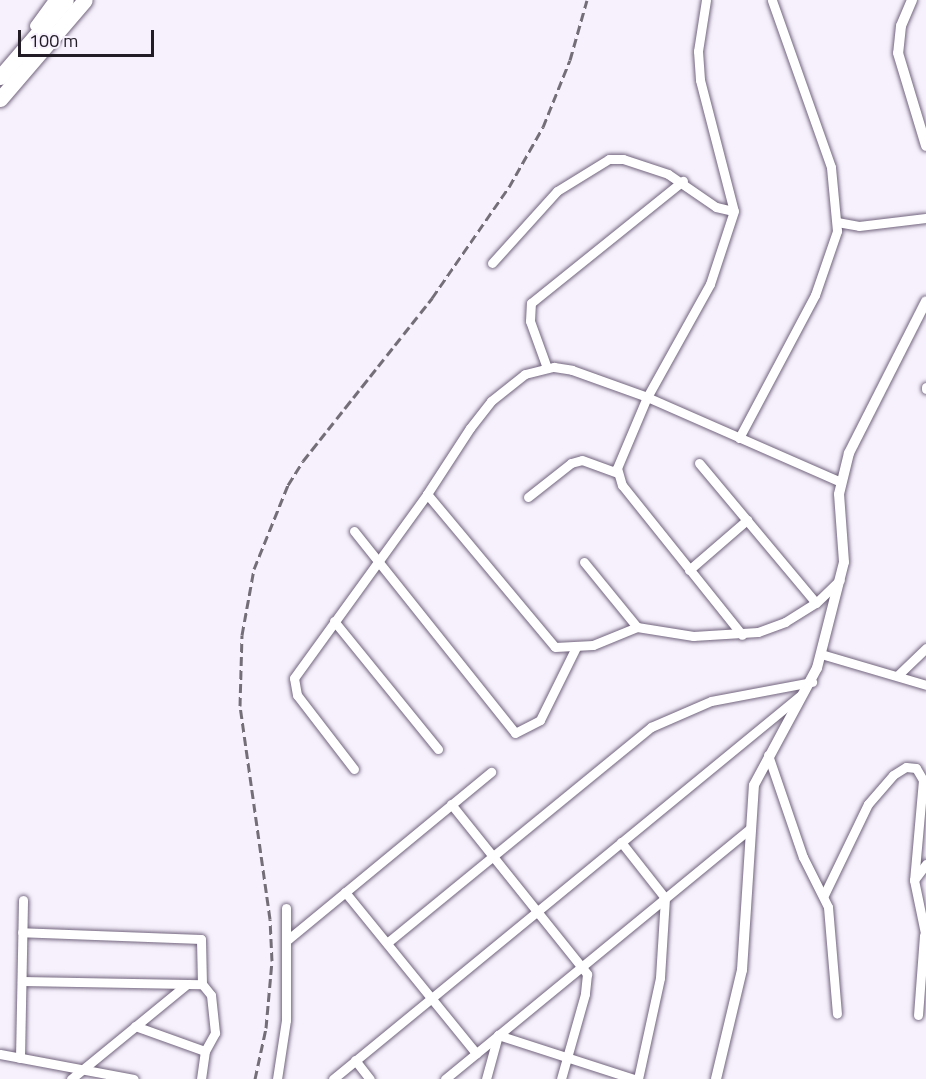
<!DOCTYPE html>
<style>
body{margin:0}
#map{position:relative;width:926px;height:1079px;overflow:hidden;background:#f7f1fd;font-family:"Titillium Web",sans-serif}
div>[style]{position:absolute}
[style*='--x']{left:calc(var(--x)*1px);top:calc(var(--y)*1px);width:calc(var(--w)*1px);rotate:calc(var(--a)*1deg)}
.roads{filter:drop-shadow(0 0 2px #71647d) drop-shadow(0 0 2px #71647d)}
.minor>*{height:9px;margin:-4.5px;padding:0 4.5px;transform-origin:4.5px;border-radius:4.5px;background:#fff}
.tertiary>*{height:10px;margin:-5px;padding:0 5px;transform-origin:5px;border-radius:5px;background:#fff}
.trunk>*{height:15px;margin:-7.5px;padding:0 7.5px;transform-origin:7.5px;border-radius:7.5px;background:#fff}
.rail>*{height:3px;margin-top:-1.5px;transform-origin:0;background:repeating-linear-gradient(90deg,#736e78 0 9px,transparent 0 13.5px)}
span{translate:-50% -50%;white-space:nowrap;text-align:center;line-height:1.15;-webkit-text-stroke:4.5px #f7f1fd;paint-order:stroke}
.scale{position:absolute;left:18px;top:30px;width:136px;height:27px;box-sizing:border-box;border:3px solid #211c26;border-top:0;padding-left:8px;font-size:18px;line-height:21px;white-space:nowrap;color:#211c26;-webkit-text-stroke:4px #f7f1fd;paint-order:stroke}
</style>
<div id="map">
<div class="roads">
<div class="minor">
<div style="--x:706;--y:0;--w:52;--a:98.9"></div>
<div style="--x:698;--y:51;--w:29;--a:86"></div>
<div style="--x:700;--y:80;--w:135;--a:75.5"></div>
<div style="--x:734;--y:211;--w:77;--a:108.2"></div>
<div style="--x:710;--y:284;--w:129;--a:119.1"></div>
<div style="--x:647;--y:397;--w:77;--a:112.9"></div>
<div style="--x:617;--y:468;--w:18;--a:74"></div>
<div style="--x:622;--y:485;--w:192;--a:51.3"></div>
<div style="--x:837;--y:222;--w:22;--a:10"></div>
<div style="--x:859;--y:226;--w:67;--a:-6.8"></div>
<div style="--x:492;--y:263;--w:97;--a:-47.9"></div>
<div style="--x:557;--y:191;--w:61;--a:-31.6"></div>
<div style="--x:609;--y:159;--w:14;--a:0"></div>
<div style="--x:623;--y:159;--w:47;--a:18.4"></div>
<div style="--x:668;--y:174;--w:58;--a:34.5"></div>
<div style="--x:716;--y:207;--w:18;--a:13"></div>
<div style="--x:547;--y:368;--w:50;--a:-109.9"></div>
<div style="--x:530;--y:321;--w:18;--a:-87"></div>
<div style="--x:531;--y:303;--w:195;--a:-38.8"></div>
<div style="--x:926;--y:387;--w:2;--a:90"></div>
<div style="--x:739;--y:438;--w:162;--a:-62"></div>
<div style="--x:815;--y:295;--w:68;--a:-71"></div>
<div style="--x:837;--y:231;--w:64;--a:-95.4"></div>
<div style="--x:831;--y:167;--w:177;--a:-109.5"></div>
<div style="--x:699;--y:463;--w:182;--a:50.1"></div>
<div style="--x:427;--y:494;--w:199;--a:50.1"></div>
<div style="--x:555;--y:647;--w:38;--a:-3"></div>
<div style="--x:593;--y:645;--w:48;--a:-22.2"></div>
<div style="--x:637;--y:627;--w:57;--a:9.1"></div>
<div style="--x:693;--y:636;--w:65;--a:-3.5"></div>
<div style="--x:758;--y:632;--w:29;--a:-20"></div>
<div style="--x:785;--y:622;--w:36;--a:-32"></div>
<div style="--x:816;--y:603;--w:33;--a:-44"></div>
<div style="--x:528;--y:497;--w:55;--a:-38.3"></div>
<div style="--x:571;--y:463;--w:11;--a:-15"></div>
<div style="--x:582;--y:460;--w:38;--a:20"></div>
<div style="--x:354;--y:531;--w:258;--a:51.4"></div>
<div style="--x:515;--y:733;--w:28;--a:-27"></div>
<div style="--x:540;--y:720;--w:81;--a:-63.7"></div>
<div style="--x:584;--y:562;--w:84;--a:50.8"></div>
<div style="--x:689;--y:570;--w:77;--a:-40.8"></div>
<div style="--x:334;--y:621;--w:165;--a:50.9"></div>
<div style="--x:821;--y:654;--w:109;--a:16.4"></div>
<div style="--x:898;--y:675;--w:39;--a:-44"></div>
<div style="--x:768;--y:755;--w:108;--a:71.1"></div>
<div style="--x:803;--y:857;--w:56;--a:63.4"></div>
<div style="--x:828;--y:907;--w:107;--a:85.2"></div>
<div style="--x:354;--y:769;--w:93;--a:-127.6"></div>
<div style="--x:297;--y:695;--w:17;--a:-100"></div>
<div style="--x:294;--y:678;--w:227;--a:-54.1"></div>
<div style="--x:427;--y:494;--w:79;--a:-56.9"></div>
<div style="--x:470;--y:428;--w:34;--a:-52"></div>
<div style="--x:491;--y:401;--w:43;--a:-38.5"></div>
<div style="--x:525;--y:374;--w:30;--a:-14"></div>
<div style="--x:554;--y:367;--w:18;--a:9"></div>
<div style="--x:572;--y:370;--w:80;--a:19.8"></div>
<div style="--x:647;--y:397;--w:212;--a:23.7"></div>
<div style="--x:451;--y:804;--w:218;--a:51.3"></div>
<div style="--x:587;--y:974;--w:20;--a:96"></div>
<div style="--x:585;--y:994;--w:88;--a:105.8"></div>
<div style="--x:621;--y:842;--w:71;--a:51.8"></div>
<div style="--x:665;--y:898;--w:80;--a:93.6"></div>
<div style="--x:660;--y:978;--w:103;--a:102.3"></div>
<div style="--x:914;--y:880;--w:20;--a:-53"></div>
<div style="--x:345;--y:892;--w:208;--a:50.9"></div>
<div style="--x:824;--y:895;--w:101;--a:-64.2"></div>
<div style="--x:868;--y:804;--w:38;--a:-49"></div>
<div style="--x:893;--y:775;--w:15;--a:-32"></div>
<div style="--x:906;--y:767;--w:10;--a:6"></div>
<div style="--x:916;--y:768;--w:14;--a:60"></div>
<div style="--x:923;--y:780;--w:100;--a:95.1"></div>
<div style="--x:914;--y:880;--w:59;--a:78.3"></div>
<div style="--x:286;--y:941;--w:266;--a:-39.5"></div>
<div style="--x:387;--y:943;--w:341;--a:-39.3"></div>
<div style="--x:651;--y:727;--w:65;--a:-23.4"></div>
<div style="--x:711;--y:701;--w:103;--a:-10.7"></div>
<div style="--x:22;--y:981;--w:180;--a:1"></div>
<div style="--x:202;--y:984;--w:45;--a:-91.3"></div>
<div style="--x:201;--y:939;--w:179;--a:-177.8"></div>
<div style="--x:918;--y:1015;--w:80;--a:-85.7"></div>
<div style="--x:135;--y:1026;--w:74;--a:19.7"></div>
<div style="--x:0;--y:1054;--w:136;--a:10.6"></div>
<div style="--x:20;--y:1058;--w:158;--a:-88.9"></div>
<div style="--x:355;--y:1060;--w:24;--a:52"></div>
<div style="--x:71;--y:1079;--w:150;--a:-39.3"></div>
<div style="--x:201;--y:1079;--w:28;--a:-82"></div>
<div style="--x:205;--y:1051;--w:21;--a:-61"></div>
<div style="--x:215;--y:1033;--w:38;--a:-96"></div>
<div style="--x:211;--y:995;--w:14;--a:-129"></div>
<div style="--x:277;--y:1079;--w:60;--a:-81.3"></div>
<div style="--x:286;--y:1020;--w:112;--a:-90"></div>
<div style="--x:333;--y:1079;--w:607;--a:-39.38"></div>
<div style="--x:445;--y:1079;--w:394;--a:-39.4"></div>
<div style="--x:486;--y:1079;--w:46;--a:-74.7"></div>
<div style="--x:498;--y:1035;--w:143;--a:17.9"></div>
</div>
<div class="tertiary">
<div style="--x:912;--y:0;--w:28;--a:113"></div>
<div style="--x:901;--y:26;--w:27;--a:96"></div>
<div style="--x:898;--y:53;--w:97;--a:73.2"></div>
<div style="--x:35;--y:26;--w:32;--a:-54"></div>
<div style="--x:716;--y:1079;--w:112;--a:-76.6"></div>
<div style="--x:742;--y:970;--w:185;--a:-86.3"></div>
<div style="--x:754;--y:785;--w:133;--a:-61.7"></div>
<div style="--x:817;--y:668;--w:109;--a:-75.7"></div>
<div style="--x:844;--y:562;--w:68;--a:-94.2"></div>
<div style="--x:839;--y:494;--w:42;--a:-76.3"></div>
<div style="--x:849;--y:453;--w:170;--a:-63.1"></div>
</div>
<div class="trunk">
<div style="--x:0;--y:77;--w:101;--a:-49.4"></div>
<div style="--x:0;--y:99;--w:130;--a:-49.4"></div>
</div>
</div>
<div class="rail">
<div style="--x:255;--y:1079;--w:52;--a:-77.8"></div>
<div style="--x:266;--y:1028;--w:67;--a:-84.9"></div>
<div style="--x:272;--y:961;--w:42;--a:-92.7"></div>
<div style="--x:270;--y:919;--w:215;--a:-98"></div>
<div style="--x:240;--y:706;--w:71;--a:-88.4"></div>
<div style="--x:242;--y:635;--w:67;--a:-79.7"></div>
<div style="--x:254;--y:569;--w:91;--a:-68"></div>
<div style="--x:288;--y:485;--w:28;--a:-58"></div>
<div style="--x:303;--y:461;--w:208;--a:-51.6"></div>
<div style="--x:432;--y:298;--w:135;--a:-55.3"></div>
<div style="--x:509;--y:187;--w:69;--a:-60.5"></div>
<div style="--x:543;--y:127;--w:72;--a:-68.1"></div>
<div style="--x:570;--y:60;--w:62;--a:-74.2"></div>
</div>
<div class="scale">100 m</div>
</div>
